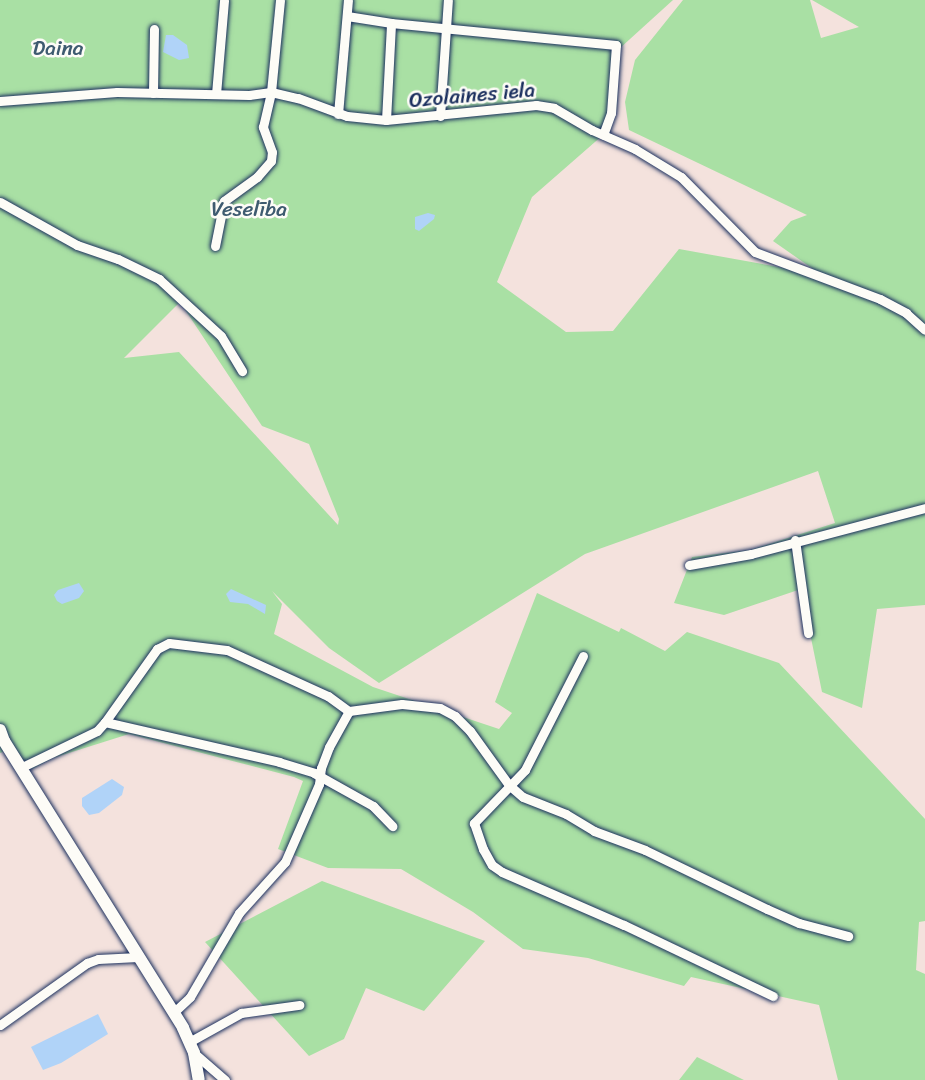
<!DOCTYPE html>
<meta charset="utf-8">
<style>
body{margin:0}
#map{position:relative;width:925px;height:1080px;overflow:hidden;background:#f4e2dd;font-family:Sriracha,sans-serif}
div>[style]{position:absolute}
[style*='--x']{left:calc(var(--x)*1px);top:calc(var(--y)*1px);width:calc(var(--w)*1px);rotate:calc(var(--a)*1deg)}
.green>*{inset:0;background:#a9e0a4}
.water>*{inset:0;background:#b0d3f8}
.roads{filter:drop-shadow(0 0 2px #1b2f5e) drop-shadow(0 0 2px #1b2f5e)}
.street>*{height:9px;margin:-4.5px;padding:0 4.5px;transform-origin:4.5px;border-radius:4.5px;background:#fdfcf7}
.secondary>*{height:12px;margin:-6px;padding:0 6px;transform-origin:6px;border-radius:6px;background:#fdfcf7}
span{translate:-50% -50%;white-space:nowrap;text-align:center;line-height:1.15;-webkit-text-stroke:5px #fdfcf7;paint-order:stroke}
.park-label{font-size:21px;color:#3e5b70}
.street-label{font-size:21px;color:#1b2f5e}
</style>
<div id="map">
<div class="green">
<div style="clip-path:polygon(evenodd,0 0,673px 0,619px 49px,617px 106px,611px 128px,532px 197px,497px 282px,566px 332px,613px 331px,679px 249px,812px 273px,813px 269px,773px 241px,791px 221px,807px 215px,629px 130px,625px 102px,635px 60px,683px 0,810px 0,821px 38px,859px 27px,812px 0,925px 0,925px 605px,877px 609px,862px 708px,822px 692px,801px 589px,724px 615px,674px 603px,692px 557px,750px 550px,835px 523px,818px 471px,585px 554px,379px 683px,329px 648px,272px 591px,282px 604px,274px 634px,373px 687px,499px 729px,512px 713px,495px 702px,537px 593px,619px 632px,621px 628px,665px 651px,687px 632px,779px 663px,925px 819px,925px 921px,919px 922px,916px 970px,925px 974px,925px 1080px,838px 1080px,819px 1005px,691px 977px,684px 986px,588px 958px,523px 949px,473px 912px,401px 869px,328px 868px,278px 849px,303px 781px,294px 777px,129px 734px,53px 758px,32px 769px,29px 765px,20px 768px,11px 749px,0 753px,0 0,180px 302px,262px 426px,309px 444px,339px 519px,338px 525px,179px 352px,124px 358px,180px 302px)"></div>
<div style="clip-path:polygon(322px 881px,485px 941px,424px 1011px,366px 988px,344px 1039px,309px 1056px,205px 942px)"></div>
<div style="clip-path:polygon(697px 1057px,744px 1080px,679px 1080px)"></div>
</div>
<div class="water">
<div style="clip-path:polygon(166px 35px,173px 35px,187px 45px,189px 58px,179px 60px,163px 52px)"></div>
<div style="clip-path:polygon(428px 213px,435px 215px,434px 219px,419px 231px,415px 229px,415px 217px)"></div>
<div style="clip-path:polygon(79px 583px,84px 591px,79px 598px,62px 604px,57px 601px,54px 595px,58px 590px)"></div>
<div style="clip-path:polygon(231px 589px,266px 605px,265px 614px,248px 604px,230px 602px,226px 594px)"></div>
<div style="clip-path:polygon(112px 779px,124px 787px,122px 795px,99px 813px,89px 815px,82px 806px,82px 798px)"></div>
<div style="clip-path:polygon(98px 1014px,108px 1034px,61px 1063px,43px 1070px,31px 1047px)"></div>
</div>
<div class="roads">
<div class="street">
<div style="--x:347;--y:16;--w:45;--a:9"></div>
<div style="--x:391;--y:23;--w:226;--a:5.6"></div>
<div style="--x:616;--y:45;--w:68;--a:94.2"></div>
<div style="--x:611;--y:113;--w:23;--a:110"></div>
<div style="--x:153;--y:93;--w:64;--a:-89.1"></div>
<div style="--x:216;--y:94;--w:94;--a:-85.1"></div>
<div style="--x:0;--y:101;--w:117;--a:-4.4"></div>
<div style="--x:117;--y:92;--w:132;--a:1.3"></div>
<div style="--x:249;--y:95;--w:22;--a:-8"></div>
<div style="--x:271;--y:92;--w:28;--a:13"></div>
<div style="--x:298;--y:98;--w:52;--a:20.2"></div>
<div style="--x:347;--y:116;--w:39;--a:6"></div>
<div style="--x:386;--y:120;--w:151;--a:-5.7"></div>
<div style="--x:536;--y:105;--w:18;--a:9"></div>
<div style="--x:554;--y:108;--w:44;--a:30.1"></div>
<div style="--x:592;--y:130;--w:47;--a:23.8"></div>
<div style="--x:635;--y:149;--w:54;--a:31.3"></div>
<div style="--x:681;--y:177;--w:105;--a:45.4"></div>
<div style="--x:755;--y:252;--w:134;--a:20.6"></div>
<div style="--x:880;--y:299;--w:30;--a:28"></div>
<div style="--x:906;--y:313;--w:25;--a:42"></div>
<div style="--x:338;--y:114;--w:114;--a:-85"></div>
<div style="--x:440;--y:116;--w:116;--a:-86.1"></div>
<div style="--x:386;--y:120;--w:97;--a:-87"></div>
<div style="--x:0;--y:202;--w:88;--a:29.2"></div>
<div style="--x:77;--y:245;--w:43;--a:18.9"></div>
<div style="--x:118;--y:259;--w:46;--a:26"></div>
<div style="--x:159;--y:279;--w:84;--a:42.6"></div>
<div style="--x:221;--y:336;--w:41;--a:59"></div>
<div style="--x:215;--y:246;--w:46;--a:-78.7"></div>
<div style="--x:224;--y:201;--w:41;--a:-36"></div>
<div style="--x:257;--y:177;--w:21;--a:-49"></div>
<div style="--x:271;--y:161;--w:9;--a:-84"></div>
<div style="--x:272;--y:152;--w:27;--a:-110"></div>
<div style="--x:263;--y:127;--w:36;--a:-77"></div>
<div style="--x:271;--y:92;--w:92;--a:-84.4"></div>
<div style="--x:795;--y:540;--w:94;--a:82"></div>
<div style="--x:689;--y:565;--w:63;--a:-10.1"></div>
<div style="--x:751;--y:554;--w:180;--a:-14.8"></div>
<div style="--x:583;--y:656;--w:128;--a:117"></div>
<div style="--x:525;--y:770;--w:74;--a:133.9"></div>
<div style="--x:474;--y:823;--w:28;--a:71"></div>
<div style="--x:483;--y:849;--w:18;--a:61"></div>
<div style="--x:492;--y:865;--w:12;--a:35"></div>
<div style="--x:502;--y:872;--w:133;--a:23.5"></div>
<div style="--x:624;--y:925;--w:165;--a:25.5"></div>
<div style="--x:105;--y:722;--w:90;--a:-54.5"></div>
<div style="--x:157;--y:649;--w:13;--a:-27"></div>
<div style="--x:169;--y:643;--w:58;--a:6.9"></div>
<div style="--x:227;--y:650;--w:111;--a:24.5"></div>
<div style="--x:328;--y:696;--w:26;--a:36"></div>
<div style="--x:349;--y:711;--w:53;--a:-7.5"></div>
<div style="--x:402;--y:704;--w:38;--a:6"></div>
<div style="--x:440;--y:708;--w:17;--a:28"></div>
<div style="--x:455;--y:716;--w:21;--a:45"></div>
<div style="--x:470;--y:731;--w:67;--a:54.2"></div>
<div style="--x:509;--y:785;--w:18;--a:41"></div>
<div style="--x:523;--y:797;--w:46;--a:21.6"></div>
<div style="--x:566;--y:814;--w:33;--a:31"></div>
<div style="--x:594;--y:831;--w:54;--a:20.4"></div>
<div style="--x:645;--y:850;--w:136;--a:25.8"></div>
<div style="--x:767;--y:909;--w:35;--a:24"></div>
<div style="--x:799;--y:923;--w:51;--a:14.9"></div>
<div style="--x:20;--y:768;--w:85;--a:-25.7"></div>
<div style="--x:97;--y:731;--w:12;--a:-48"></div>
<div style="--x:105;--y:722;--w:179;--a:12.9"></div>
<div style="--x:279;--y:762;--w:37;--a:17"></div>
<div style="--x:314;--y:773;--w:68;--a:29.2"></div>
<div style="--x:373;--y:806;--w:28;--a:46"></div>
<div style="--x:173;--y:1013;--w:23;--a:-43"></div>
<div style="--x:190;--y:997;--w:97;--a:-59.7"></div>
<div style="--x:239;--y:913;--w:69;--a:-48"></div>
<div style="--x:285;--y:862;--w:85;--a:-66.4"></div>
<div style="--x:319;--y:784;--w:16;--a:-83"></div>
<div style="--x:321;--y:768;--w:22;--a:-69"></div>
<div style="--x:329;--y:747;--w:41;--a:-60.9"></div>
<div style="--x:0;--y:1025;--w:107;--a:-35.5"></div>
<div style="--x:87;--y:963;--w:12;--a:-20"></div>
<div style="--x:98;--y:959;--w:40;--a:-2.9"></div>
<div style="--x:189;--y:1042;--w:60;--a:-29.1"></div>
<div style="--x:241;--y:1013;--w:59;--a:-7.9"></div>
<div style="--x:195;--y:1054;--w:40;--a:41"></div>
</div>
<div class="secondary">
<div style="--x:0;--y:730;--w:12;--a:70"></div>
<div style="--x:4;--y:741;--w:338;--a:58"></div>
<div style="--x:183;--y:1028;--w:27;--a:66"></div>
<div style="--x:194;--y:1053;--w:27;--a:80"></div>
</div>
</div>
<div class="park-label">
<span style="left:58px;top:48px">Daina</span>
<span style="left:249px;top:209px">Veselība</span>
</div>
<div class="street-label">
<span style="left:472px;top:95px;rotate:-5deg">Ozolaines iela</span>
</div>
</div>
